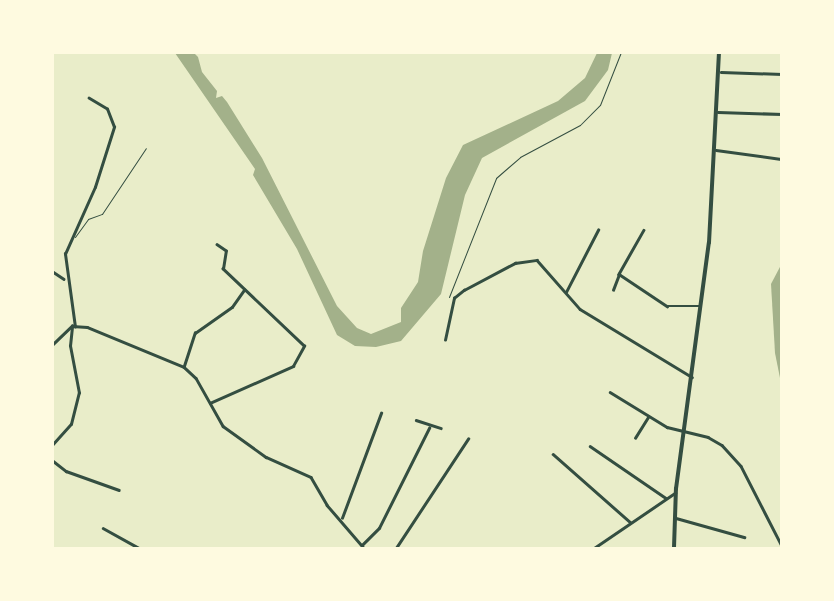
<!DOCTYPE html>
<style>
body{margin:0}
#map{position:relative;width:834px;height:601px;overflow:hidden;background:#e9edc9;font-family:"IBM Plex Sans",sans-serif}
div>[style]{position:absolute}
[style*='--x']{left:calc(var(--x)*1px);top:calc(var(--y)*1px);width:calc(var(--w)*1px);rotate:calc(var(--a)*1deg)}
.water>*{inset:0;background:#a3b18a}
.path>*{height:1px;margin:-0.5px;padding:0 0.5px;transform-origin:0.5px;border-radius:0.5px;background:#344e41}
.service>*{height:1px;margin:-0.5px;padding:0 0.5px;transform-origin:0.5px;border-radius:0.5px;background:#344e41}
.minor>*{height:2.5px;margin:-1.25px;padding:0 1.25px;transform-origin:1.25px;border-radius:1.25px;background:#344e41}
.tertiary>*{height:3.5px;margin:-1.75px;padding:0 1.75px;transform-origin:1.75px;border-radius:1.75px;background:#344e41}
span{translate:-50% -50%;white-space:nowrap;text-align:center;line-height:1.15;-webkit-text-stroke:5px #fefae0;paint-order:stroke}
.frame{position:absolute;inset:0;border:54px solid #fefae0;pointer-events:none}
</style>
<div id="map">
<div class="water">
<div style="clip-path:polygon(175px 53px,194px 53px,198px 57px,202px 72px,217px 91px,216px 98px,222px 96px,227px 102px,262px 158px,337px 306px,357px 328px,371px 334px,401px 322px,401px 308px,418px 282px,423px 251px,446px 178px,463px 145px,558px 101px,585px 78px,597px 53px,612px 53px,608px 70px,585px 101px,482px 158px,465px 195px,441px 294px,401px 341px,376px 347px,355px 346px,337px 335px,297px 249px,253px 175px,255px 169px)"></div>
<div style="clip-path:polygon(781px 265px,781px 383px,775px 353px,771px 284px)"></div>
</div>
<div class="path">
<div style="--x:449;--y:297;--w:128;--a:-68.4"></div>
<div style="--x:496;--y:178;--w:32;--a:-41"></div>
<div style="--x:520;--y:157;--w:68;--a:-28.1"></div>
<div style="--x:580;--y:125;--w:28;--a:-45"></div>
<div style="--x:600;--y:105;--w:57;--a:-68.4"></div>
</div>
<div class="service">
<div style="--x:75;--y:237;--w:22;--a:-54"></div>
<div style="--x:88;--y:219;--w:15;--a:-20"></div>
<div style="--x:102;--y:214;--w:79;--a:-56.3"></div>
</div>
<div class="minor">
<div style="--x:721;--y:72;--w:61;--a:1.9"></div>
<div style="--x:718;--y:112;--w:64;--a:1.8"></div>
<div style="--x:716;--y:150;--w:67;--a:7.8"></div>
<div style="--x:644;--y:230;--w:51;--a:119.6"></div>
<div style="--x:619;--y:274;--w:58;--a:33.7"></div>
<div style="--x:667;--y:306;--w:33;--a:0"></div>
<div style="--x:52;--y:271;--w:14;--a:34"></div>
<div style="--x:613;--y:290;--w:17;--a:-69"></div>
<div style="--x:566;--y:292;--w:70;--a:-62.7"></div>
<div style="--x:75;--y:327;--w:74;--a:-97.8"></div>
<div style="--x:65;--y:254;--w:73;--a:-65.9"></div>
<div style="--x:95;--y:187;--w:63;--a:-72.4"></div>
<div style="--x:114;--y:127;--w:19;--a:-111"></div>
<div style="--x:107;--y:109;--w:21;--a:-149"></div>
<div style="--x:445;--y:340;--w:43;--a:-77.9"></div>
<div style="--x:454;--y:298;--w:13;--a:-39"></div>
<div style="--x:464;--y:290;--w:58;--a:-27.9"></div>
<div style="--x:515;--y:263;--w:22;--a:-8"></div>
<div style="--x:537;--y:260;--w:65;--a:48.7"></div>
<div style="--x:580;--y:309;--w:131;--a:31.3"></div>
<div style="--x:52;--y:345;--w:28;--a:-44"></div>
<div style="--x:72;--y:326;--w:15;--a:4"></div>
<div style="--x:87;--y:327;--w:105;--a:22.4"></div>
<div style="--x:184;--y:367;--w:16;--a:43"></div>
<div style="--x:196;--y:378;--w:55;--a:60.6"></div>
<div style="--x:223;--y:426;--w:53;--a:35.8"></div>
<div style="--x:266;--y:457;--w:49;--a:24"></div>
<div style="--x:311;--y:477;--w:32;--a:60"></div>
<div style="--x:327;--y:505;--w:57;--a:49.3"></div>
<div style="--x:184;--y:366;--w:35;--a:-72"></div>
<div style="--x:195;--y:333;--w:45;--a:-35.1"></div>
<div style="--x:232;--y:307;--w:21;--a:-55"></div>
<div style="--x:610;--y:392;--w:67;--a:31.6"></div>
<div style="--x:667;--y:427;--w:42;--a:13.7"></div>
<div style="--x:708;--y:437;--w:16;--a:30"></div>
<div style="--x:722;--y:445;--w:28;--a:48"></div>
<div style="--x:741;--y:466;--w:90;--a:62.9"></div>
<div style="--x:210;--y:403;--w:91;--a:-24"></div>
<div style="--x:293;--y:366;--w:23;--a:-61"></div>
<div style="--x:304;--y:346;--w:112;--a:-136.5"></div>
<div style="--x:223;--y:269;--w:18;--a:-81"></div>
<div style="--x:226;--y:251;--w:11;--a:-146"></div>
<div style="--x:416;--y:420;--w:26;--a:18"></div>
<div style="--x:635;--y:438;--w:25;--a:-58"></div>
<div style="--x:52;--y:445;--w:28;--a:-48"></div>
<div style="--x:71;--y:424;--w:32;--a:-76"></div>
<div style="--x:79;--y:393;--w:48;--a:-100.8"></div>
<div style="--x:70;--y:346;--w:20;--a:-84"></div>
<div style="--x:590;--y:446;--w:92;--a:34.4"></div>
<div style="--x:553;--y:454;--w:103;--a:41.4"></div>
<div style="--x:52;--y:460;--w:18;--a:38"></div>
<div style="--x:66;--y:471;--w:56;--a:19.7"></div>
<div style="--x:342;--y:518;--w:112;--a:-69.6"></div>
<div style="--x:676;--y:518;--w:71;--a:15.6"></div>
<div style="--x:103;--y:528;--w:41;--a:29.1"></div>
<div style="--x:362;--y:545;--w:24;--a:-45"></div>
<div style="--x:379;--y:528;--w:112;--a:-63.4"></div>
<div style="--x:396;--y:548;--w:131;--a:-56.6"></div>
<div style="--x:594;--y:548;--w:98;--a:-34.2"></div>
</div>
<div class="tertiary">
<div style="--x:674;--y:548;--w:59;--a:-88.1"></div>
<div style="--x:676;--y:489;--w:248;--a:-82.4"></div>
<div style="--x:709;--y:243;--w:191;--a:-87"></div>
</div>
<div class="frame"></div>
</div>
